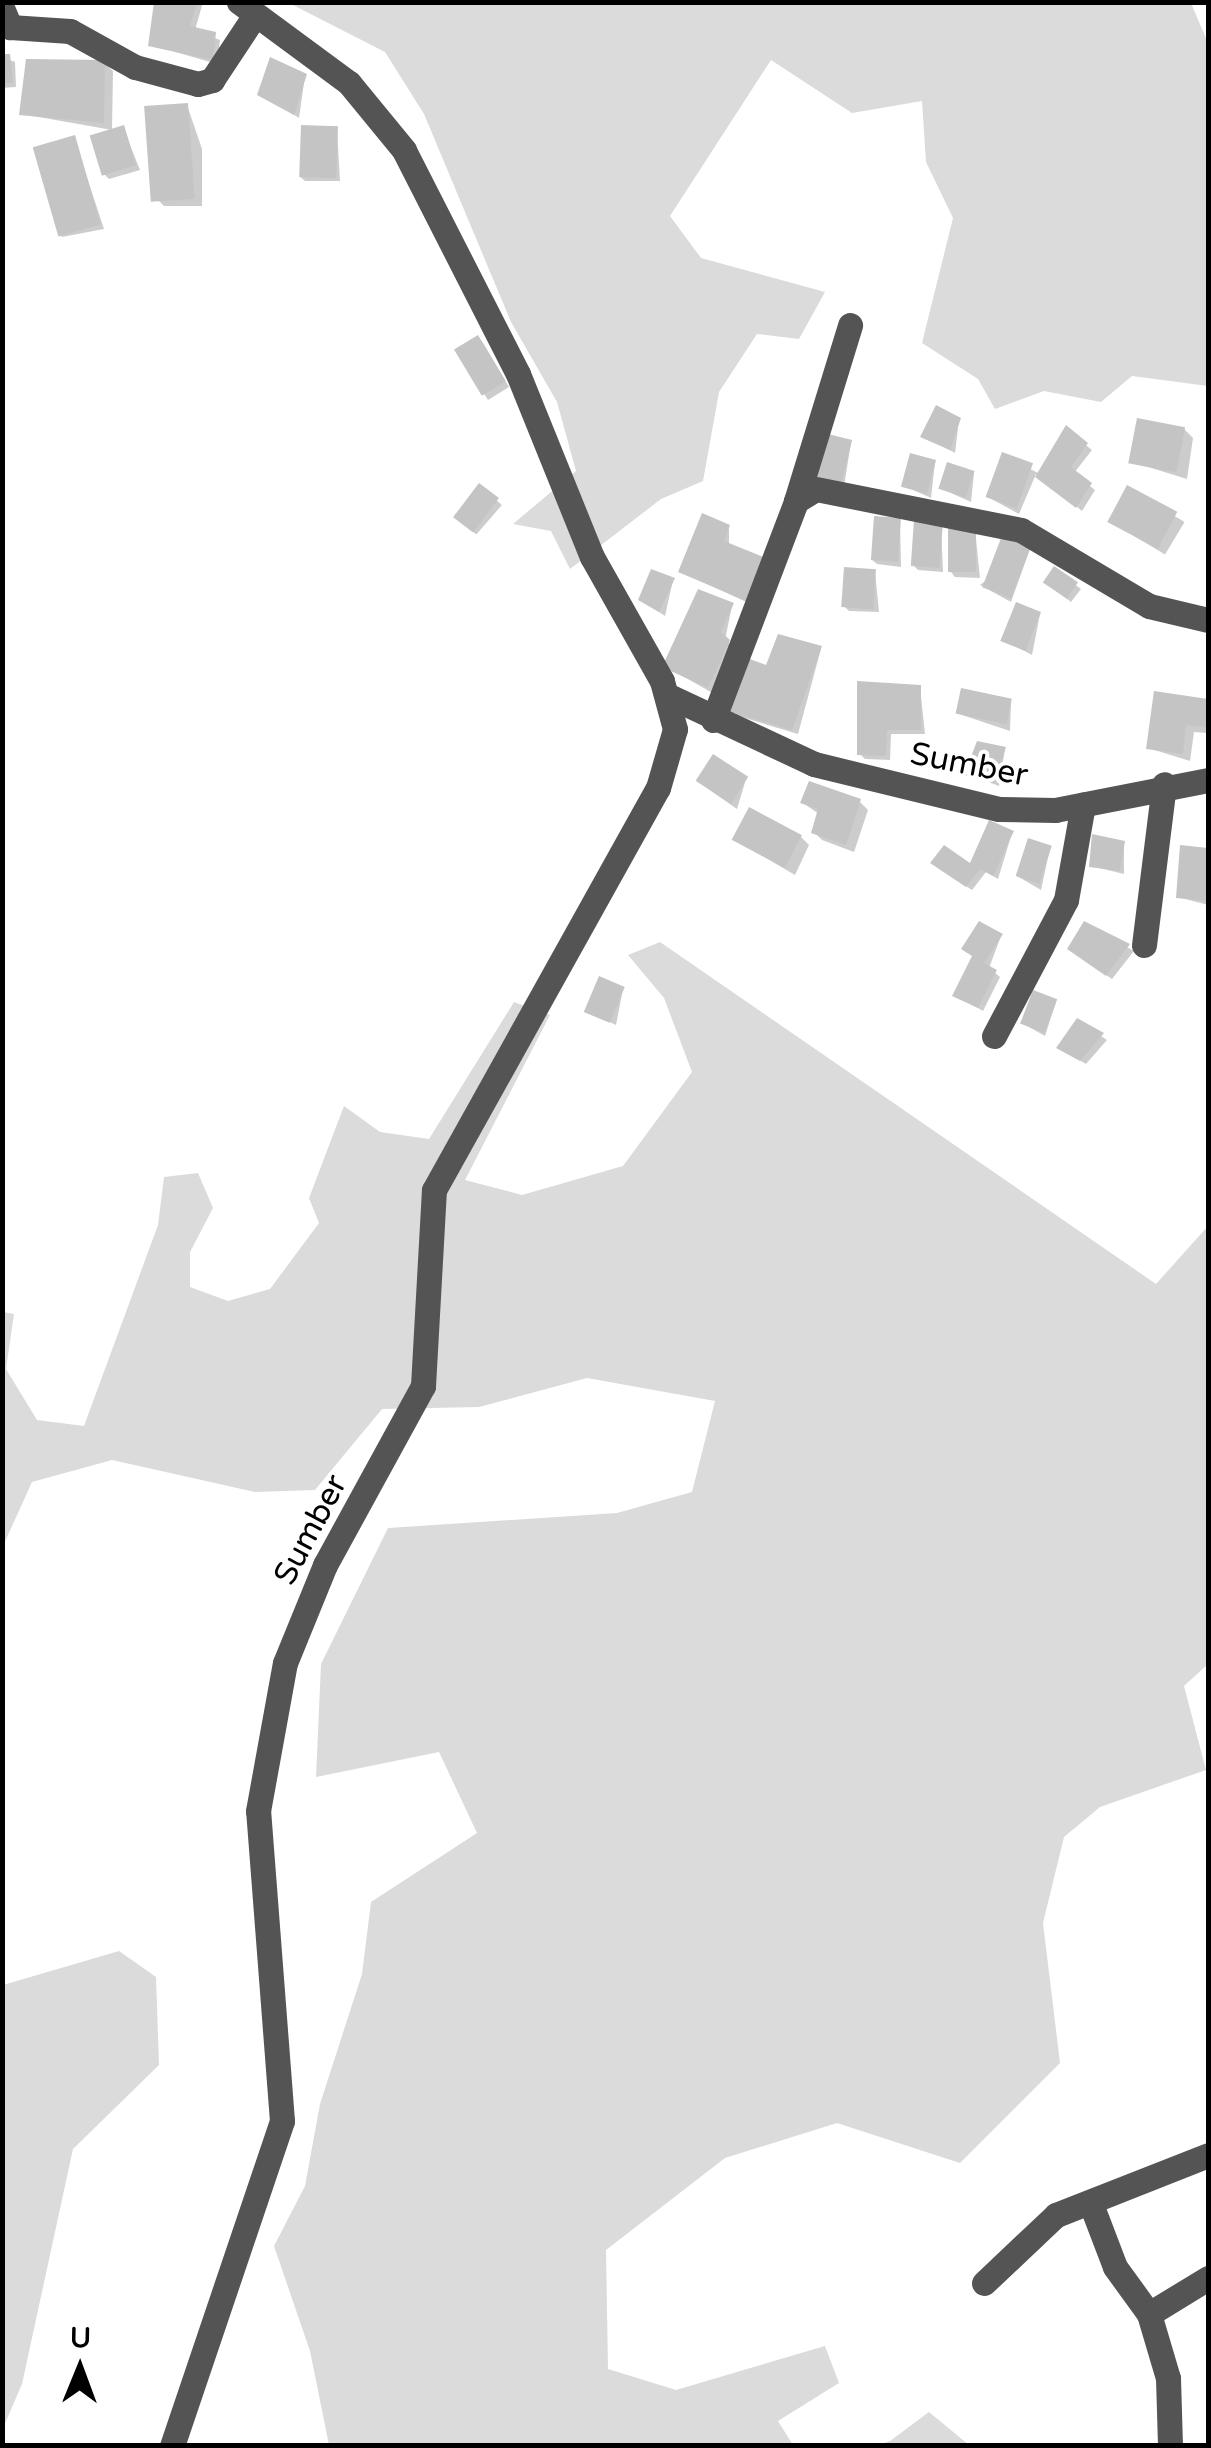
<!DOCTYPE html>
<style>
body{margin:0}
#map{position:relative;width:1211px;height:2448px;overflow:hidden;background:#fff;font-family:"Varela Round",sans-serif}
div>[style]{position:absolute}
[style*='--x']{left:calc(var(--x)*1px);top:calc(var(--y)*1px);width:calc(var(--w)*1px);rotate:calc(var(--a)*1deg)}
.green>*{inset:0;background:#dbdbdb}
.shadow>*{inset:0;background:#0003;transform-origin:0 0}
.building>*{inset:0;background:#c4c4c4;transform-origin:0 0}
.minor>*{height:25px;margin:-12.5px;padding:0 12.5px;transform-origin:12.5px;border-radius:12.5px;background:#545454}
span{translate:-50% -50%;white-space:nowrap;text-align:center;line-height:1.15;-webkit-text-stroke:8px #fff;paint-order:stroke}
.street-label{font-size:32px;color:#000}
.frame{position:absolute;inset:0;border:5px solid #000;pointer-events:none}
.north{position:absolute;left:30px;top:2318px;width:100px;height:100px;-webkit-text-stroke:8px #fff;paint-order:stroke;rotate:1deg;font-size:28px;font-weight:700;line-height:40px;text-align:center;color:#000}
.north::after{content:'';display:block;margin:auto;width:35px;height:45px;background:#000;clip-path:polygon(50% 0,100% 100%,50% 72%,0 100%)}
</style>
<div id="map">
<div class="green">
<div style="clip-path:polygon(289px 3px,1191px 3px,1208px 43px,1208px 386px,1132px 376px,1101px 402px,1044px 391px,995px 409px,978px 379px,922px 343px,953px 218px,926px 162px,922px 101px,852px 113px,771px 60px,670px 216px,701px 258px,825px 292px,799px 339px,757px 334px,719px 392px,703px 481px,661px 499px,570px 569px,551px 531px,513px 524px,576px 471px,557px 402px,511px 322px,424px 114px,385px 52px)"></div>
<div style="clip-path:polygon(660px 942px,1156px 1284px,1208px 1226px,1208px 1664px,1184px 1686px,1206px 1770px,1100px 1807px,1064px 1837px,1043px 1923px,1060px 2063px,960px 2163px,837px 2123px,725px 2158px,606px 2250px,608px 2369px,676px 2390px,825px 2346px,839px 2383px,778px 2421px,793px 2445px,329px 2445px,310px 2351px,274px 2246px,305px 2186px,320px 2104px,362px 1974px,371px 1902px,477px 1833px,439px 1752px,316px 1777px,321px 1664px,388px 1528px,617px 1513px,692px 1492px,715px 1401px,587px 1378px,479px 1407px,382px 1409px,315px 1490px,255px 1492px,112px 1460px,32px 1482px,3px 1546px,3px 1312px,14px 1314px,6px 1369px,37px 1420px,84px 1426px,158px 1225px,164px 1177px,198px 1173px,213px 1208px,190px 1252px,190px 1287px,228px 1301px,270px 1289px,319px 1223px,309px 1198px,344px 1106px,380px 1132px,429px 1139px,514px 1002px,550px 1015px,465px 1180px,522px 1195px,623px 1166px,692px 1072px,664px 998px,628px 955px)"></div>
<div style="clip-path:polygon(119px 1951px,156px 1977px,159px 2065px,73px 2149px,22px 2384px,3px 2428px,3px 1985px)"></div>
<div style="clip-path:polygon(929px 2412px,969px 2445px,878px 2445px,890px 2441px)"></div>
</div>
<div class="shadow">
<div style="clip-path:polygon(158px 2px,203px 2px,195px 30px,220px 40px,217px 64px,151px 45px)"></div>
<div style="clip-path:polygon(2px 57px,15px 62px,16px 87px,2px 88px)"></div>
<div style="clip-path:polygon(104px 63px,113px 71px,112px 130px,22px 114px)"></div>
<div style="clip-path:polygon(305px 76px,299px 118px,260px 94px)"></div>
<div style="clip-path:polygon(187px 105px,202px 149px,202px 206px,164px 206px,155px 197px)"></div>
<div style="clip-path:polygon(123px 128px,140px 170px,109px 179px,104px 174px)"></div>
<div style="clip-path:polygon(337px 129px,340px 181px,305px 181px,299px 176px)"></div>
<div style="clip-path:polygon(74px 138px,104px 229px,62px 237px,57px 231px)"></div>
<div style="clip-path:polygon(483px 343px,509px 387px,488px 400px,457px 350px)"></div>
<div style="clip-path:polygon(959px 420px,955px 453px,923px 436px)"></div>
<div style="clip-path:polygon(1066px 429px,1092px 450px,1074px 473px,1095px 490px,1082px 511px,1036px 474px,1019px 514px,986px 496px,1003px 455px,1040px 474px)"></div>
<div style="clip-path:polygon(1184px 429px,1193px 438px,1187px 479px,1132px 462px)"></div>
<div style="clip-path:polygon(851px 442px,844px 487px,821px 480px)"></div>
<div style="clip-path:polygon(935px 462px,931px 498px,904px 486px)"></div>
<div style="clip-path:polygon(974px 473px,971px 502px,942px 489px)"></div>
<div style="left:480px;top:486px;width:29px;height:39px;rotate:41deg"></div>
<div style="left:1128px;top:488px;width:66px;height:38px;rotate:31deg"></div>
<div style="clip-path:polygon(900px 520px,901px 567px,877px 564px,871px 559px)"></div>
<div style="clip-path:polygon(941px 524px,943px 572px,918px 570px,913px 565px)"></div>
<div style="clip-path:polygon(729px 527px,729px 545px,755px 606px,681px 572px)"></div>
<div style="clip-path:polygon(975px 529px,980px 578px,955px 577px,950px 571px)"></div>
<div style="clip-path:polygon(1031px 546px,1011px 602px,980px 585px)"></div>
<div style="clip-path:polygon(1054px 569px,1081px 589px,1071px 602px,1050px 586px)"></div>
<div style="clip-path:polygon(875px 571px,879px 612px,849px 611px,844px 606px)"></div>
<div style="clip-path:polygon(673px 580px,665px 616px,641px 600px)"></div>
<div style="clip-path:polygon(732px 606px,725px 640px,737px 650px,716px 695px,665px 666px)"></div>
<div style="clip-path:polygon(1040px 614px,1032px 655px,1006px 641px)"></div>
<div style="clip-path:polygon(821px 649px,798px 734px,735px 715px,768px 668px)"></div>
<div style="clip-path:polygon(920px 687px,925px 734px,891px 734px,890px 760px,865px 759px,860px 754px)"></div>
<div style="clip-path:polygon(1157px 694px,1208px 702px,1208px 733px,1194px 732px,1190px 761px,1148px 748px)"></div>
<div style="clip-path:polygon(1011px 702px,1010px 731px,956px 713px)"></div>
<div style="clip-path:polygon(1005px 749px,999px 786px,967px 774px)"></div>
<div style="clip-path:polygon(746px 779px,737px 809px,704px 786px)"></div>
<div style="clip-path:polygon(859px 801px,868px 810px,854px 852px,822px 840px,814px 832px,819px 814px,803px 803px)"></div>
<div style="clip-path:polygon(1012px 833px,998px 879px,986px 872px,972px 890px,938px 868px,971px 867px)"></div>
<div style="clip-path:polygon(801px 837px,809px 845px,795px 875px,735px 840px)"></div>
<div style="clip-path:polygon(1124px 843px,1124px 874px,1091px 866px)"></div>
<div style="clip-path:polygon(1182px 847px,1208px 851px,1208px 905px,1178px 897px)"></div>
<div style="clip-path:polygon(1050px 848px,1041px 890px,1017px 876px)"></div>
<div style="clip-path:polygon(1085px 924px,1134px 951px,1112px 979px,1075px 954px)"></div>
<div style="clip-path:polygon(1001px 936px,989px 968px,1000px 977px,983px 1011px,955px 995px)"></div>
<div style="clip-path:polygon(623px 989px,616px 1025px,586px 1011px)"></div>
<div style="clip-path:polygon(1056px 1002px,1045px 1036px,1020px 1022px)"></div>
<div style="clip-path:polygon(1078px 1021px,1107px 1040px,1086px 1064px,1059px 1048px)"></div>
</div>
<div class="building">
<div style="clip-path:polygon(154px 2px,197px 2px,190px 26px,216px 32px,213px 60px,148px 46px)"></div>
<div style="clip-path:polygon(2px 54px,10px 54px,13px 83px,2px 83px)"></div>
<div style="clip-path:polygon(270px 57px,307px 74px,294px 115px,257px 95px)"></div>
<div style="clip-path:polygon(26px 59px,105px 60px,104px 123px,19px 115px)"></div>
<div style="left:188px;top:103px;width:96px;height:44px;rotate:86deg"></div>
<div style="left:124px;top:125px;width:42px;height:36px;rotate:73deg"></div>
<div style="left:301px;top:125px;width:37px;height:52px;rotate:2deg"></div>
<div style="left:75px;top:135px;width:93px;height:44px;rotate:74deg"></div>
<div style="left:478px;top:335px;width:54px;height:28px;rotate:59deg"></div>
<div style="clip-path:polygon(936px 405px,961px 418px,950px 450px,920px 437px)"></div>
<div style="left:1137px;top:418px;width:49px;height:46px;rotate:11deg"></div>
<div style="clip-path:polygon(1066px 425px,1088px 443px,1071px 467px,1092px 483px,1076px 508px,1035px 477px)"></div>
<div style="left:824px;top:433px;width:29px;height:44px;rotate:14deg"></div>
<div style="left:1002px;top:452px;width:33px;height:48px;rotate:20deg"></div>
<div style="left:910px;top:453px;width:27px;height:35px;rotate:15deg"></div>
<div style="left:947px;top:462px;width:29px;height:28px;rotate:18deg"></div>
<div style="left:479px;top:483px;width:25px;height:43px;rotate:37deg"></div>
<div style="left:1127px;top:485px;width:57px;height:42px;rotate:28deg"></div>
<div style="clip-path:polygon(702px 513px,730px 525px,724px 541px,766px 558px,749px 602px,678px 572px)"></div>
<div style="left:874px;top:516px;width:27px;height:44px;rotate:4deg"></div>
<div style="left:914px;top:520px;width:29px;height:46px;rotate:4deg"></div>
<div style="left:948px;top:526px;width:28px;height:46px"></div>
<div style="left:1003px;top:533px;width:31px;height:58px;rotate:21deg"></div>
<div style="left:1054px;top:566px;width:29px;height:20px;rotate:34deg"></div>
<div style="left:844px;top:567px;width:32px;height:40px;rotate:4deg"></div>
<div style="clip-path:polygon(651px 569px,675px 578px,659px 612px,638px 600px)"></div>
<div style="clip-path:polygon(698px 589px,734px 603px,721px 632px,730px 640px,708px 688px,662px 667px)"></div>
<div style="left:1016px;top:602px;width:27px;height:42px;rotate:22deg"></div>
<div style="clip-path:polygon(778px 634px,822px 646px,792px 730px,727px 711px,747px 658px,766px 665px)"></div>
<div style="clip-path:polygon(857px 681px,921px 685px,921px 730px,887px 730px,886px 756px,857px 755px)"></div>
<div style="left:961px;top:688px;width:52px;height:26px;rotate:12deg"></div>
<div style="clip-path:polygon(1154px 691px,1208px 699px,1208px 727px,1186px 725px,1183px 754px,1146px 749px)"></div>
<div style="clip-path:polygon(977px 741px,1006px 747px,994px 783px,964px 775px)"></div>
<div style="left:713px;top:754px;width:42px;height:32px;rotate:33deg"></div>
<div style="clip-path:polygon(809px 781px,861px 799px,846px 845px,811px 833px,818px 809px,800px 803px)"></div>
<div style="left:749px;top:807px;width:60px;height:37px;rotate:28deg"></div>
<div style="clip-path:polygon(989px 820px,1014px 831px,993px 876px,980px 869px,966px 887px,930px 863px,944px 845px,970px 863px)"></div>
<div style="clip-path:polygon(1092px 834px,1125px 841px,1120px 871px,1089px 867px)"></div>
<div style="left:1028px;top:838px;width:25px;height:40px;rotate:18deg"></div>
<div style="clip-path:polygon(1180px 845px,1208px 848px,1208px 901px,1176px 898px)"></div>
<div style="clip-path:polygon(979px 921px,1003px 934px,984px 963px,997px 970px,978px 1008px,952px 996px,972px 956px,961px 949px)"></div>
<div style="clip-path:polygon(1084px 921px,1130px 944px,1106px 976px,1067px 949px)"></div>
<div style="left:599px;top:976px;width:28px;height:39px;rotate:23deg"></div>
<div style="left:1033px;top:990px;width:26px;height:36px;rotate:21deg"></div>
<div style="clip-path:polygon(1077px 1018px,1104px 1033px,1080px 1061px,1056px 1048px)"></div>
</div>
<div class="minor">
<div style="--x:2;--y:8;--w:21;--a:67"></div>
<div style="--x:10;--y:27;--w:60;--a:3.8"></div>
<div style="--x:70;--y:31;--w:74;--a:29"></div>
<div style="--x:135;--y:67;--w:65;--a:15.1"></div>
<div style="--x:198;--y:84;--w:15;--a:-16"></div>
<div style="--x:212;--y:80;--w:78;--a:-56.5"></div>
<div style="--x:796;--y:501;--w:184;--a:-72.9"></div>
<div style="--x:669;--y:696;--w:160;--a:25.1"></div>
<div style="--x:814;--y:764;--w:190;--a:13.7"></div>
<div style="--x:999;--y:809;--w:56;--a:1"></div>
<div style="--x:1055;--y:810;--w:156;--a:-11.1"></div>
<div style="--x:713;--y:720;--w:234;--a:-69.2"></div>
<div style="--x:796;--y:501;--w:23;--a:-31"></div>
<div style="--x:816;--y:489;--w:209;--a:11.3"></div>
<div style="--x:1021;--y:530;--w:149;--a:30.7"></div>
<div style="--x:1149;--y:606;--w:61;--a:13.3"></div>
<div style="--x:1144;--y:945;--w:162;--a:-82.9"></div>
<div style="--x:994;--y:1036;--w:154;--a:-62.1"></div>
<div style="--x:1066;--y:900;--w:97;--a:-79.9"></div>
<div style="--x:1091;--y:2204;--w:67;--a:69.1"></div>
<div style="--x:1115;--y:2267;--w:58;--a:54.1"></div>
<div style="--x:1149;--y:2314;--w:69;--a:-31.4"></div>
<div style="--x:984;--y:2283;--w:99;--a:-43.4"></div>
<div style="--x:1056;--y:2215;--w:163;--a:-21.5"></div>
<div style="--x:1149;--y:2314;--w:67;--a:73.5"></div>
<div style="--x:1168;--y:2378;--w:68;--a:88.3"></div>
<div style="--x:172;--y:2446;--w:343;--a:-71.3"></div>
<div style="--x:282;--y:2121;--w:311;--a:-94.4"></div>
<div style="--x:258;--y:1811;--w:150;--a:-79.7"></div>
<div style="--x:285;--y:1663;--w:106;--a:-67.8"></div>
<div style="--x:325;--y:1565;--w:204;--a:-61.3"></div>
<div style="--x:423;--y:1386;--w:196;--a:-86.8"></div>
<div style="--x:434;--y:1190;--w:460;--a:-60.9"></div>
<div style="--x:658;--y:788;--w:61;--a:-73.9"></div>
<div style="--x:675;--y:729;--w:50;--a:-105.2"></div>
<div style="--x:662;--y:681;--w:142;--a:-119.4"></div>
<div style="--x:592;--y:557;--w:197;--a:-112"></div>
<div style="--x:518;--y:374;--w:251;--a:-117"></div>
<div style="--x:404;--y:150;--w:87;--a:-129.4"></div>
<div style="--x:349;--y:83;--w:137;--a:-143.6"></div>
</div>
<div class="street-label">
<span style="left:969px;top:765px;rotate:11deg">Sumber</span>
<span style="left:311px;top:1530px;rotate:-62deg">Sumber</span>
</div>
<div class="frame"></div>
<div class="north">U</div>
</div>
